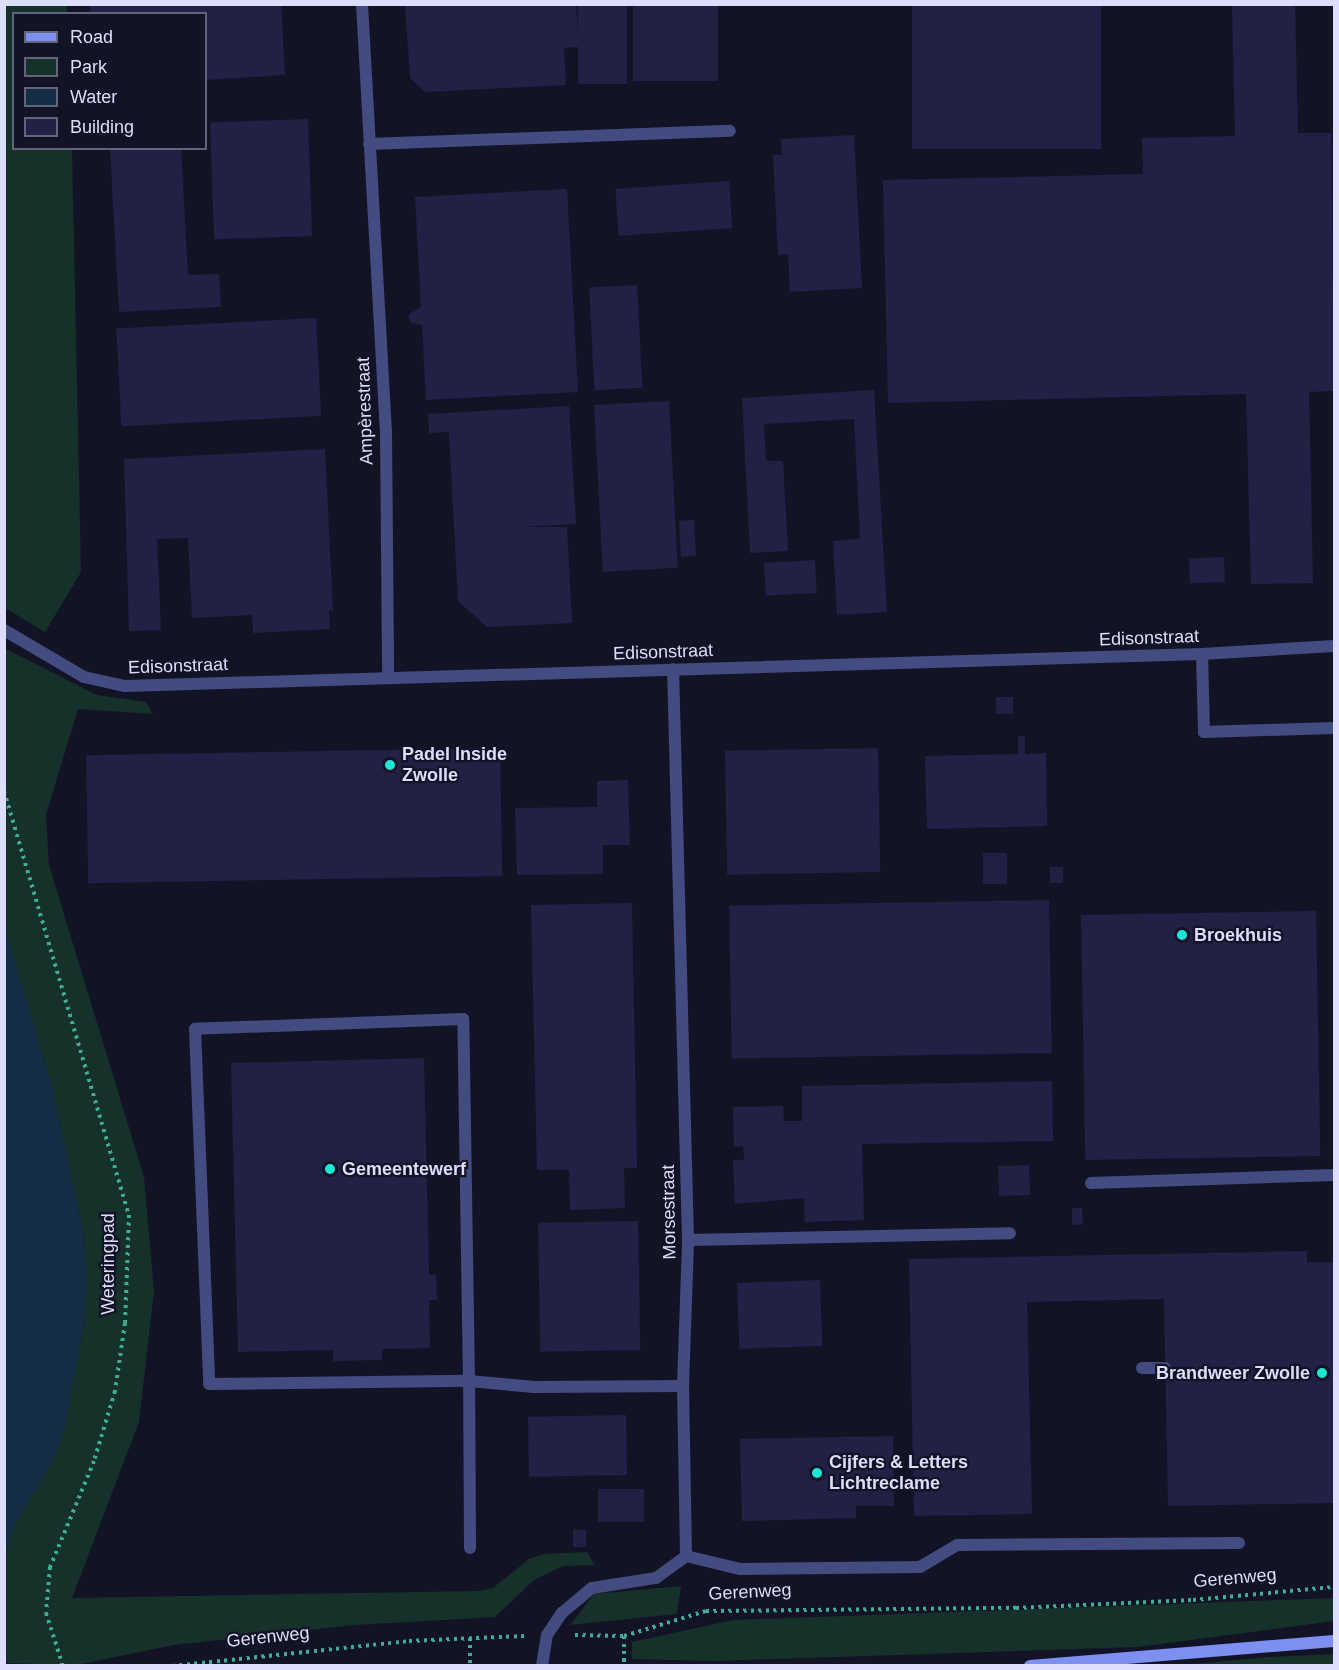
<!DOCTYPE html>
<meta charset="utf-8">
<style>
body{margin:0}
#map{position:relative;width:1339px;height:1670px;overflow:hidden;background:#131326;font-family:Arial,sans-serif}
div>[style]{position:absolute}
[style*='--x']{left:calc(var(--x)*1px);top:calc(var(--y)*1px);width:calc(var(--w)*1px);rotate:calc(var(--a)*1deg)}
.green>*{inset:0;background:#16302a}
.water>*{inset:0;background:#132e44}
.building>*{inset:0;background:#212145;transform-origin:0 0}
.path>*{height:4px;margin-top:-2px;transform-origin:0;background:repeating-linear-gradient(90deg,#3ead92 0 3px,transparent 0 7.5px)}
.service>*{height:12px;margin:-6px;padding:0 6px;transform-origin:6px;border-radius:6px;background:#434c80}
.minor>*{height:12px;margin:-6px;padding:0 6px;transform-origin:6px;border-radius:6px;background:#434c80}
.secondary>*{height:12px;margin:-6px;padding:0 6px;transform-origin:6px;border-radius:6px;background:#7d8ff0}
.dots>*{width:16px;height:16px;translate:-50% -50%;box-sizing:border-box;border:3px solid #131326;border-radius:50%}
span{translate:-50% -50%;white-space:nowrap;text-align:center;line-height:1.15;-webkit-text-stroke:4.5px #131326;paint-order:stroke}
.street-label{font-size:18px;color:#dcdefb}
.poi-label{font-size:18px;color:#dcdefb;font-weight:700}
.left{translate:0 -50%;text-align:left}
.right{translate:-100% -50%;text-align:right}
.frame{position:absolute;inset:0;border:6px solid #dcdefb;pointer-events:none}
.legend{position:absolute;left:12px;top:12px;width:195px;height:138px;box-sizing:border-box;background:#131326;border:2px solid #63647b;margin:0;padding:8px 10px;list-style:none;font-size:18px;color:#dcdefb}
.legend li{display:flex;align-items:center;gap:12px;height:30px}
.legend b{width:30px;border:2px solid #63647b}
</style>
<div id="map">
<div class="green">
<div style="clip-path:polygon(5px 4px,67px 5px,67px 13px,14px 14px,14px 148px,72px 149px,81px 572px,45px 632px,5px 608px)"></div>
<div style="clip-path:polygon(4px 648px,97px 695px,146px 702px,153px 714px,78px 709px,46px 815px,49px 865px,144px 1177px,154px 1291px,139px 1422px,72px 1598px,479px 1591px,493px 1588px,529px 1559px,544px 1554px,587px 1552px,595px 1565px,563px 1566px,534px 1580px,495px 1617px,354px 1625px,174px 1645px,76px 1665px,5px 1663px,5px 1560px,12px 1529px,56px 1455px,65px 1426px,85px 1318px,86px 1274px,84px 1235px,51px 1083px,5px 928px)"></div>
<div style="clip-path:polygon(681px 1586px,677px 1614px,570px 1625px,594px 1594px)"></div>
<div style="clip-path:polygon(1334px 1598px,1334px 1621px,1138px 1647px,714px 1661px,632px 1659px,632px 1642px,733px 1620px)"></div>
<div style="clip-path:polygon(1334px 1654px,1334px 1665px,1184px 1665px,1268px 1657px)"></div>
</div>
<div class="water">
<div style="clip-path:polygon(5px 928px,51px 1083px,84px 1235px,86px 1274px,85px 1318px,65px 1427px,56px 1455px,12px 1529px,5px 1560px)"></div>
</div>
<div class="building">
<div style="clip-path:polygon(90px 4px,281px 4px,285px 75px,206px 80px,206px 14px,90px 14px)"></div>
<div style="clip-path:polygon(405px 4px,576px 4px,579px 47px,564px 48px,566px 85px,425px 92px,410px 78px)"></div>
<div style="left:578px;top:4px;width:49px;height:80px"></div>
<div style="left:912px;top:4px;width:189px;height:145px"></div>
<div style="clip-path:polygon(1232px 4px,1295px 4px,1298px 133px,1331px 133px,1334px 391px,1309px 392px,1313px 583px,1251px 584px,1246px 394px,888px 403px,883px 180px,1143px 174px,1142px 138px,1235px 136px)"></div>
<div style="left:633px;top:5px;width:85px;height:76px"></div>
<div style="left:308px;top:119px;width:117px;height:98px;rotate:88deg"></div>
<div style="clip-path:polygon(854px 135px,862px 288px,790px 292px,788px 254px,778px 255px,773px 155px,782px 155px,781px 139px)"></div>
<div style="clip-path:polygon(110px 148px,181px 148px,188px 275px,219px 274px,221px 307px,119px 312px)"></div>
<div style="left:729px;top:181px;width:47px;height:114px;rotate:86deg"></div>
<div style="clip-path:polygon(567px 189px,578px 392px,426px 400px,422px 325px,411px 323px,408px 315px,421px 307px,415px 197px)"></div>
<div style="left:637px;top:285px;width:103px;height:48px;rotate:87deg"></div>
<div style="left:316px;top:318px;width:98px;height:200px;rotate:87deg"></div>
<div style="clip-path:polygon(874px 390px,887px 612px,837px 615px,833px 541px,860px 539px,854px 419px,764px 424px,766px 461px,783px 461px,788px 551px,750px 553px,742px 398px)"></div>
<div style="left:669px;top:401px;width:167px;height:75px;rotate:87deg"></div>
<div style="clip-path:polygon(569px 406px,576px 524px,519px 527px,567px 527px,572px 623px,487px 627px,458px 601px,449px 432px,429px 433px,428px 414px)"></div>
<div style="clip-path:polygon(325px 449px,333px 611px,329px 610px,330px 629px,253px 633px,252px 615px,192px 618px,188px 538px,157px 539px,161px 630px,129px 631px,124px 459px)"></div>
<div style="left:694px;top:520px;width:36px;height:15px;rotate:87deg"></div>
<div style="left:1224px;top:557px;width:25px;height:35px;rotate:88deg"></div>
<div style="left:815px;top:560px;width:33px;height:51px;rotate:87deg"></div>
<div style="left:1013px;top:697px;width:17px;height:17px;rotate:90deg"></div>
<div style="clip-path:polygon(1018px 736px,1025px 736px,1025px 754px,1046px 753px,1047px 826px,927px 829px,925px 756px,1018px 754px)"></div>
<div style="left:500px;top:748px;width:128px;height:414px;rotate:89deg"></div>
<div style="left:878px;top:748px;width:124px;height:153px;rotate:89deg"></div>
<div style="clip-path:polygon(628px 780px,630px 845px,603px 845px,603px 874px,517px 875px,515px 808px,597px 807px,597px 781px)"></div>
<div style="left:983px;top:853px;width:24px;height:31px"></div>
<div style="left:1050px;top:867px;width:13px;height:16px"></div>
<div style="left:1049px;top:900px;width:153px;height:320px;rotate:89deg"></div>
<div style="clip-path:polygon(632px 903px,637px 1168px,624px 1168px,625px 1208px,570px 1210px,569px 1170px,537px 1170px,531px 905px)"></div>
<div style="left:1316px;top:911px;width:245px;height:235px;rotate:89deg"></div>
<div style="clip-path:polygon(424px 1058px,429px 1275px,436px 1275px,437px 1300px,429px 1300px,430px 1348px,382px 1349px,382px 1360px,333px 1361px,333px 1350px,238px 1352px,231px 1063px)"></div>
<div style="clip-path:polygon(1052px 1081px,1053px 1141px,862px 1144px,864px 1220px,805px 1222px,804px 1198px,735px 1204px,733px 1160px,744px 1160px,743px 1146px,734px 1147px,733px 1107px,783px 1106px,784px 1121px,802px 1121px,802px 1086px)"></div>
<div style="left:1029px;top:1165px;width:30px;height:31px;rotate:88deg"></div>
<div style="clip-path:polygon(1072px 1208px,1082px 1208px,1083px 1224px,1072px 1225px)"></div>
<div style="left:638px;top:1221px;width:129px;height:100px;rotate:89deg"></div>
<div style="clip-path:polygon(1307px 1251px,1307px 1262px,1334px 1262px,1334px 1503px,1168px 1506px,1164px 1299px,1027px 1302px,1032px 1514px,914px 1516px,909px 1259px)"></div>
<div style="left:820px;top:1280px;width:66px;height:83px;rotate:88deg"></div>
<div style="left:626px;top:1415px;width:60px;height:98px;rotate:89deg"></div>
<div style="clip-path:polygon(893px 1436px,894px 1506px,856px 1506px,856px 1518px,742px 1521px,740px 1439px)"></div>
<div style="left:644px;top:1489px;width:33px;height:46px;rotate:90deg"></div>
<div style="left:573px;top:1530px;width:13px;height:17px"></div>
</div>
<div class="path">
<div style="--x:4;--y:791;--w:442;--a:73.6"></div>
<div style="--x:129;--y:1215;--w:108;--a:92.1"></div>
<div style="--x:125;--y:1323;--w:69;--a:98.4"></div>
<div style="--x:115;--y:1391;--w:73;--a:106.7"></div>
<div style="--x:94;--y:1461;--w:115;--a:112.5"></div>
<div style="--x:50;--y:1567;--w:46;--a:95"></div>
<div style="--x:46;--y:1613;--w:56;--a:72.2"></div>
<div style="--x:575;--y:1635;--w:49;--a:1.2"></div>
<div style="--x:624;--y:1636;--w:86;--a:-17"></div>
<div style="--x:706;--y:1611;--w:310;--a:-0.6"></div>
<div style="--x:1016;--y:1608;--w:177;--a:-2.6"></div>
<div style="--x:1193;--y:1600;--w:142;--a:-5.3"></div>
<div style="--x:624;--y:1636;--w:30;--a:90"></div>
<div style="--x:470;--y:1638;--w:28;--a:90"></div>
<div style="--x:172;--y:1666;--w:238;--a:-6"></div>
<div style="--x:409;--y:1641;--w:116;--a:-2.5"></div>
</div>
<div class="service">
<div style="--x:1202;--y:654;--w:78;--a:88.5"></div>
<div style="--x:1204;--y:732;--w:130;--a:-1.8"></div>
<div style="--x:1091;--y:1183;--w:243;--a:-1.9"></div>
<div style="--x:688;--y:1240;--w:322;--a:-1.2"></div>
<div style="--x:1142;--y:1368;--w:23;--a:0"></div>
<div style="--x:470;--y:1548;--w:167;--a:-90.3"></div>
<div style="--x:469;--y:1381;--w:362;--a:-90.9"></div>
<div style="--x:463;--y:1019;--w:268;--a:177.9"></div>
<div style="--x:195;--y:1029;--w:355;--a:87.7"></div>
<div style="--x:209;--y:1384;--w:260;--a:-0.7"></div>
<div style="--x:469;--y:1381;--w:65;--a:5.3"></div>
<div style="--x:534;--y:1387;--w:149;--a:-0.4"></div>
<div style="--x:686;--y:1556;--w:56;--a:13.5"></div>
<div style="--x:740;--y:1569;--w:180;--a:-0.6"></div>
<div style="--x:920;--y:1567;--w:43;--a:-30.7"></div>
<div style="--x:957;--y:1545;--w:282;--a:-0.4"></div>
</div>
<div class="minor">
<div style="--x:362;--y:4;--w:428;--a:86.8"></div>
<div style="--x:386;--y:431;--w:246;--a:89.5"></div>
<div style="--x:369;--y:144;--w:361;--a:-2.1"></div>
<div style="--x:4;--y:630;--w:93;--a:30.4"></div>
<div style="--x:84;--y:677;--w:42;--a:12.4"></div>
<div style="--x:125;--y:686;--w:1077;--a:-1.7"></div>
<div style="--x:1202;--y:654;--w:132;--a:-3.5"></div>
<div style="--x:542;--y:1666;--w:31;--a:-81"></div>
<div style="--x:547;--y:1635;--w:27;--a:-56"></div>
<div style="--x:562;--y:1613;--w:39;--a:-40"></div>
<div style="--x:592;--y:1588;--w:65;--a:-8.9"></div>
<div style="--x:656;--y:1578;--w:37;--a:-36"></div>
<div style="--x:686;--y:1556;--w:170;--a:-91"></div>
<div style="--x:683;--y:1386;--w:146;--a:-88"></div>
<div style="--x:688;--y:1240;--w:571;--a:-91.5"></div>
</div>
<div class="secondary">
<div style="--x:1030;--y:1666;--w:305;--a:-4.7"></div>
</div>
<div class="dots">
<div style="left:390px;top:765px;background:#1de6d6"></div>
<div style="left:1182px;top:935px;background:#1de6d6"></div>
<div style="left:330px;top:1169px;background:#1de6d6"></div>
<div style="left:1322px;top:1373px;background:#1de6d6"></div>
<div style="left:817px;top:1473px;background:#1de6d6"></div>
</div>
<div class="street-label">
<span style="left:365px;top:411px;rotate:-92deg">Ampèrestraat</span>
<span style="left:1149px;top:638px;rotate:-2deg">Edisonstraat</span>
<span style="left:663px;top:652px;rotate:-2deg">Edisonstraat</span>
<span style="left:178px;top:666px;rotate:-2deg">Edisonstraat</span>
<span style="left:669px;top:1212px;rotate:-91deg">Morsestraat</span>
<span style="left:108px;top:1264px;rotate:-90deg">Weteringpad</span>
<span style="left:1235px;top:1578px;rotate:-5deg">Gerenweg</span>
<span style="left:750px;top:1592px;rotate:-3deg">Gerenweg</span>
<span style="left:268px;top:1637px;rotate:-6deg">Gerenweg</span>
</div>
<div class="poi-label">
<span class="left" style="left:402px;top:765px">Padel Inside<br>Zwolle</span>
<span class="left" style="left:1194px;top:935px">Broekhuis</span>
<span class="left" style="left:342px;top:1169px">Gemeentewerf</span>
<span class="right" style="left:1310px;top:1373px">Brandweer Zwolle</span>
<span class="left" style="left:829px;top:1473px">Cijfers &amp; Letters<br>Lichtreclame</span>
</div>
<div class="frame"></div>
<ul class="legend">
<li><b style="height:8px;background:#7d8ff0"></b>Road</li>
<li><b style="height:16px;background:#16302a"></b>Park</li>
<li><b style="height:16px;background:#132e44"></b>Water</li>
<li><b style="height:16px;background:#212145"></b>Building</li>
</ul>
</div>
